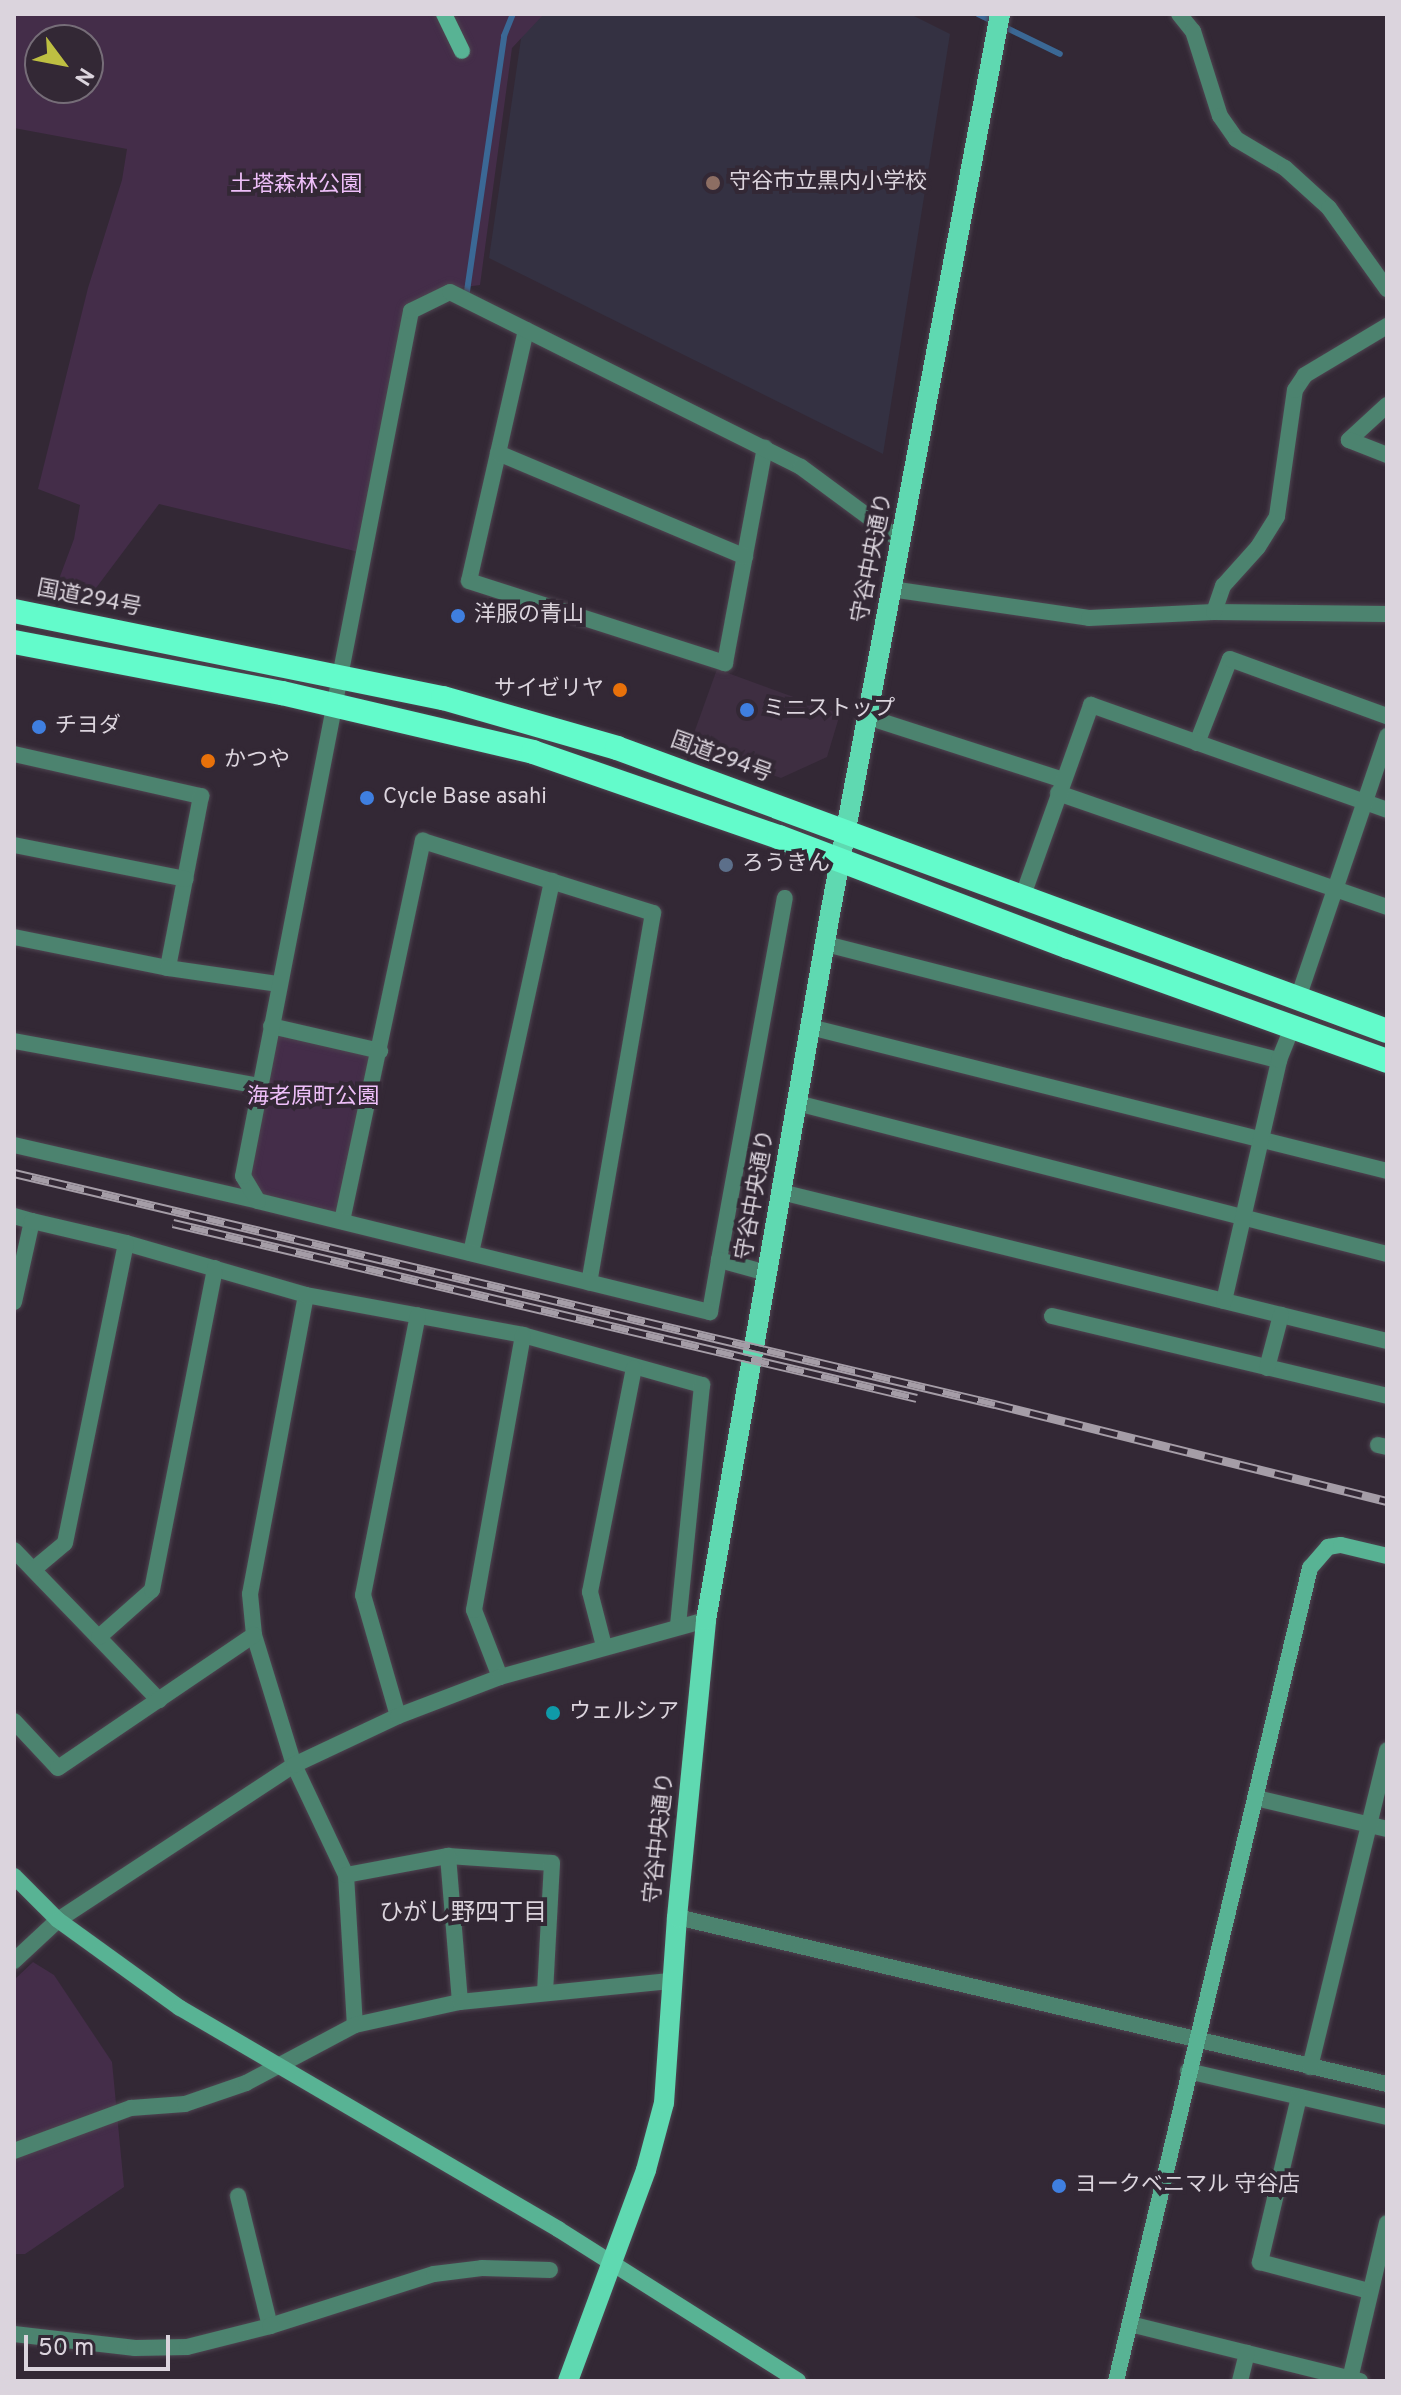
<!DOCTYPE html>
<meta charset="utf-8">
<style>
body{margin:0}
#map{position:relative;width:1401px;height:2395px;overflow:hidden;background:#332835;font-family:Overpass,"Noto Sans JP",sans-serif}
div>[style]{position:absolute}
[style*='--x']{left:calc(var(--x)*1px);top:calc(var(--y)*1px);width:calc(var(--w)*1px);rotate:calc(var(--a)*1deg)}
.built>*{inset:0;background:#3e2e41}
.education>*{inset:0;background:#343142}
.green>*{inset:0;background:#442d49}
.stream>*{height:6px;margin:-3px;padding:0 3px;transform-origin:3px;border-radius:3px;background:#3b6895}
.roads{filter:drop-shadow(0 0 2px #4e4450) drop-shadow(0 0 2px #4e4450)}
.street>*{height:16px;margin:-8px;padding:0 8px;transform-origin:8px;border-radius:8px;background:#4c836f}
.secondary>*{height:16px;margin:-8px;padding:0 8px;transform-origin:8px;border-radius:8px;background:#58b394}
.primary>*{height:20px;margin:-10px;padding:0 10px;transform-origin:10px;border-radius:10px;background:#5fd9b1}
.highway>*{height:24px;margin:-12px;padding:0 12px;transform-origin:12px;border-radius:12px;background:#63fbcb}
.rail>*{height:9px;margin-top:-4.5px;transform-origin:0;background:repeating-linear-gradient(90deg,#332835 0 18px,#a59da7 0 36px);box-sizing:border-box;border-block:2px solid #a59da7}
.dots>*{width:22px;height:22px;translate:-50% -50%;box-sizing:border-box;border:4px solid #332835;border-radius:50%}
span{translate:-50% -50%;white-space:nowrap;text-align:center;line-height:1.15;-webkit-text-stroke:8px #332835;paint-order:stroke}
.poi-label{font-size:22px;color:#dbd4dd}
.left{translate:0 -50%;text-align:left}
.right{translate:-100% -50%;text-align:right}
.park-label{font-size:22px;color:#eebff9}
.street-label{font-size:22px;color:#dbd4dd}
.neighbourhood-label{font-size:24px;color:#dbd4dd}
.frame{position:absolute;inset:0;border:16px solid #dbd4dd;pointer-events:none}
.north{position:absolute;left:24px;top:24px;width:80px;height:80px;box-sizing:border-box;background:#332835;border:2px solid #766d78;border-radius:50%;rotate:122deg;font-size:22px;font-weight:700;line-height:32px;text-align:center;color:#dbd4dd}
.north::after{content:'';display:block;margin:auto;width:28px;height:36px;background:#bebf42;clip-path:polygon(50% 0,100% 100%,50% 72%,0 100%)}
.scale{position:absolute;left:24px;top:2335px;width:146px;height:36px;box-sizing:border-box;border:4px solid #dbd4dd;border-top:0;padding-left:10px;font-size:24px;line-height:28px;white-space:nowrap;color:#dbd4dd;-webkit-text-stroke:6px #332835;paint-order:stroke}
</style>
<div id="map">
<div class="built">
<div style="clip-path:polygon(717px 669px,840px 714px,827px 757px,781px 778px,689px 747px)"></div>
</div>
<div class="education">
<div style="clip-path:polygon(532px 14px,910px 14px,950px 34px,883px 454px,489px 258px,524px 18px)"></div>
</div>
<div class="green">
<div style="clip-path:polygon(evenodd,14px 14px,544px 14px,512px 48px,480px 285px,451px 289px,411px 312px,363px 553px,159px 504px,87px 600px,53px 595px,74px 539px,80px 505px,38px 489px,88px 288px,122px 180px,127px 149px,14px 128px,14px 14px,40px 40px,88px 40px,88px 88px,40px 88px,40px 40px)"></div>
<div style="clip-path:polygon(271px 1026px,380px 1051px,342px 1221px,258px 1201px,243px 1176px)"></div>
<div style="clip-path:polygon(33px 1962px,54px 1975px,112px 2062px,124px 2187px,25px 2254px,14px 2254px,14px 1980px)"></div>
</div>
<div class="stream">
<div style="--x:978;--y:14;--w:91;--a:26"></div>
<div style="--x:466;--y:298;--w:265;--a:-81.7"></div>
<div style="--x:504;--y:36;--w:24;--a:-68"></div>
</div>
<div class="roads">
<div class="street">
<div style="--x:1179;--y:14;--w:22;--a:51"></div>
<div style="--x:1193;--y:31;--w:89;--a:72.4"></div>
<div style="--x:1220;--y:116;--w:28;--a:55"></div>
<div style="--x:1236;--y:139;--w:57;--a:30.6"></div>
<div style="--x:1285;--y:168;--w:59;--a:42.3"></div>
<div style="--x:1329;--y:208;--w:100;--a:54.4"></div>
<div style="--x:526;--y:330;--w:257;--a:102.8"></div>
<div style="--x:469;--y:581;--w:269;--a:17.8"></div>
<div style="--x:725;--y:663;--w:219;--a:-79.5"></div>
<div style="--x:1387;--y:405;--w:52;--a:137.4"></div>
<div style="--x:1349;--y:440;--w:41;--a:21.5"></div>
<div style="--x:498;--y:453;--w:268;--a:22.8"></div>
<div style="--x:891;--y:589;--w:200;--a:8.3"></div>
<div style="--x:1089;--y:618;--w:125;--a:-2.7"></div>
<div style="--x:1214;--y:612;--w:173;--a:0.7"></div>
<div style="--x:1214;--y:612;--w:28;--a:-71"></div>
<div style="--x:1223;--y:586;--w:52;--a:-48.1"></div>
<div style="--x:1258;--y:547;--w:36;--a:-58"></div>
<div style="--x:1277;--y:516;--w:127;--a:-81.9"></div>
<div style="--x:1295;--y:390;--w:18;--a:-56"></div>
<div style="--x:1305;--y:375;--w:96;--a:-30.9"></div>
<div style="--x:868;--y:717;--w:205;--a:17.9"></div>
<div style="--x:1197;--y:743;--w:90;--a:-68.6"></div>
<div style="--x:1230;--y:659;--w:167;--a:20"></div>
<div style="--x:14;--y:754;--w:192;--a:12.7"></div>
<div style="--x:201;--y:796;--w:175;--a:100.9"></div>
<div style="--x:1058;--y:793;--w:348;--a:19.1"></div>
<div style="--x:14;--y:845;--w:175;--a:11.2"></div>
<div style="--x:1022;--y:898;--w:205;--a:-70.3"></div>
<div style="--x:1091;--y:705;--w:314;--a:19.5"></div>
<div style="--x:14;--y:937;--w:157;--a:11.4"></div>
<div style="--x:168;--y:968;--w:111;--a:8.3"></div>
<div style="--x:826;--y:944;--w:468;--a:14.4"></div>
<div style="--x:1297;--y:1001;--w:280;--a:-71.2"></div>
<div style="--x:271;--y:1026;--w:112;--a:12.9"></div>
<div style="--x:810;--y:1027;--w:595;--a:14.01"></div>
<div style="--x:14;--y:1041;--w:250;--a:10.4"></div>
<div style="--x:797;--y:1103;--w:609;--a:14.36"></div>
<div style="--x:14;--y:1145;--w:250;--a:12.9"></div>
<div style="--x:781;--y:1192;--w:624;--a:13.81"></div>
<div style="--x:14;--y:1216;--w:19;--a:16"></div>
<div style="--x:342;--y:1221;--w:389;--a:-78"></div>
<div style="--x:423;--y:841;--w:241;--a:17.4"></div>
<div style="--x:653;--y:913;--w:375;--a:99.8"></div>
<div style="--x:471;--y:1253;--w:381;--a:-77.7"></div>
<div style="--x:719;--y:1260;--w:368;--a:-79.7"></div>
<div style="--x:767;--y:1273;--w:50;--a:-164.8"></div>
<div style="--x:719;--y:1260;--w:53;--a:99.8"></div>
<div style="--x:710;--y:1312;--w:465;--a:-166.2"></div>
<div style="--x:258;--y:1201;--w:29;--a:-121"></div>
<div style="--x:243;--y:1176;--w:881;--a:-79.01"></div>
<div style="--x:411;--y:311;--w:43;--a:-26"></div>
<div style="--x:450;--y:292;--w:392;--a:26.5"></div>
<div style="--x:801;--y:467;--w:124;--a:36.5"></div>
<div style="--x:306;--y:1295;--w:304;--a:100.6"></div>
<div style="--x:250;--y:1594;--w:41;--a:84.4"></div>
<div style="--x:254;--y:1635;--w:136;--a:72.9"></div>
<div style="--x:294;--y:1765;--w:122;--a:64.7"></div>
<div style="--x:346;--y:1875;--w:150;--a:86.6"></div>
<div style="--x:1224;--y:1301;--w:247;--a:-77.1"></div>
<div style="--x:1279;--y:1060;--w:35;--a:-68"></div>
<div style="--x:14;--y:1302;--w:83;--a:-77.5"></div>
<div style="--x:32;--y:1221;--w:97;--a:13.2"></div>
<div style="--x:126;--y:1243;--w:187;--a:16.1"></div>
<div style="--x:306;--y:1295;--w:221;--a:10.4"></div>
<div style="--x:523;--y:1335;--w:186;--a:15.6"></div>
<div style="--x:702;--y:1385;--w:243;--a:95.7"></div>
<div style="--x:1052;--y:1316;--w:344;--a:13.4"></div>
<div style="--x:1267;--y:1368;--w:55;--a:-75.2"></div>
<div style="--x:1378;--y:1445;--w:9;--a:13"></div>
<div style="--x:14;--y:1550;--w:209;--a:46"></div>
<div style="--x:34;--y:1569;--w:40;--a:-40"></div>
<div style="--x:65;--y:1543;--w:306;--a:-78.5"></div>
<div style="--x:99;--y:1637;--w:71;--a:-41.6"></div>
<div style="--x:152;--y:1590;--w:328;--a:-78.9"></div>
<div style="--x:604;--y:1646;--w:56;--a:-104.5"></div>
<div style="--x:590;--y:1592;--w:228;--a:-78.9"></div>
<div style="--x:500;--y:1677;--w:72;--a:-111.2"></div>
<div style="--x:474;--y:1610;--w:279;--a:-79.9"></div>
<div style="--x:398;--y:1716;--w:126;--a:-106.1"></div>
<div style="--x:363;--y:1595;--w:285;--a:-78.9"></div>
<div style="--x:14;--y:1721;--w:64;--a:46.9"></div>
<div style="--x:58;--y:1768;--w:237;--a:-34.2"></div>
<div style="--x:1256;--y:1798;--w:135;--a:13.3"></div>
<div style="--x:448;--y:1856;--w:104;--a:3.9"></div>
<div style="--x:552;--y:1863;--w:129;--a:93.1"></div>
<div style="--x:346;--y:1875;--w:104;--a:-10.6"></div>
<div style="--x:448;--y:1856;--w:146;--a:85.3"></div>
<div style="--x:677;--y:1917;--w:729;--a:13.24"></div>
<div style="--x:14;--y:1961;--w:60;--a:-43"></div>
<div style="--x:58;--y:1920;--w:282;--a:-33.3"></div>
<div style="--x:294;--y:1765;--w:115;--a:-25.2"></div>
<div style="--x:398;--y:1716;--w:109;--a:-20.9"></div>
<div style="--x:500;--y:1677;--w:214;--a:-15.5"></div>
<div style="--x:1310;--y:2067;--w:326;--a:-76.3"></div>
<div style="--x:1188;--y:2071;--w:204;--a:13"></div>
<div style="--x:1299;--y:2097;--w:170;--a:103.3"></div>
<div style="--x:1260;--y:2262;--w:113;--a:14.9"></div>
<div style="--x:14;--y:2151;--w:125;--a:-20.2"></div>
<div style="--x:131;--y:2108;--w:54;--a:-4.2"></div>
<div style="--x:185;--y:2104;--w:65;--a:-19"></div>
<div style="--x:246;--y:2083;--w:123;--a:-28"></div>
<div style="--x:355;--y:2025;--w:107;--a:-12.4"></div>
<div style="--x:460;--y:2002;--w:213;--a:-5.7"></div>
<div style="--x:238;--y:2196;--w:134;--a:76.2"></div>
<div style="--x:1130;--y:2324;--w:237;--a:13.9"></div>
<div style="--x:14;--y:2334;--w:122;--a:6.6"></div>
<div style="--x:135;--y:2348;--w:52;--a:-1.1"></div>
<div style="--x:187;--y:2347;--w:86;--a:-14.2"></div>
<div style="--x:270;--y:2326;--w:172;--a:-17.6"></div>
<div style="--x:434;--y:2274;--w:48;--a:-7.1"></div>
<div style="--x:482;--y:2268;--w:68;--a:1.7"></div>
<div style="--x:1350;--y:2379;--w:160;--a:-76.7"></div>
<div style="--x:1240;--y:2381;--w:29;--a:-76"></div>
</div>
<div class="secondary">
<div style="--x:444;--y:14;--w:41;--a:64.1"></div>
<div style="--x:14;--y:1876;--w:62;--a:45"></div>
<div style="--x:58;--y:1920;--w:150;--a:35.8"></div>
<div style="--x:180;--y:2008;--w:438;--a:30.3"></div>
<div style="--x:558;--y:2229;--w:284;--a:32.3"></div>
<div style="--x:1116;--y:2381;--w:836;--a:-76.58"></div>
<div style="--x:1310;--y:1568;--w:28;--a:-49"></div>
<div style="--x:1328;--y:1547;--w:13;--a:-9"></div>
<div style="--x:1341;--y:1545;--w:47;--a:13.4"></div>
</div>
<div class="primary">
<div style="--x:568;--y:2381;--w:225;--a:-69.7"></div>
<div style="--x:646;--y:2170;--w:69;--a:-75"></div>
<div style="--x:664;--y:2103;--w:186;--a:-86"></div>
<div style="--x:677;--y:1917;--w:298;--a:-84.4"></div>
<div style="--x:706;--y:1620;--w:717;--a:-80.04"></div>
<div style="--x:830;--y:914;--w:916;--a:-79.3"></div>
</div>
<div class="highway">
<div style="--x:14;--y:611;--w:438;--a:11.5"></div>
<div style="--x:443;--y:698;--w:181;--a:16"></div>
<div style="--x:617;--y:748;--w:820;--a:20.18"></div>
<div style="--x:14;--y:642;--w:273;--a:10.8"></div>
<div style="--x:282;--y:693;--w:258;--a:13.2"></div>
<div style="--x:533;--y:752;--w:260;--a:19.1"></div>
<div style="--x:779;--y:837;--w:310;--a:20.8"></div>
<div style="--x:1069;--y:947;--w:338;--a:19.7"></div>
</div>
</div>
<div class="rail">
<div style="--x:14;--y:1173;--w:1008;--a:13.25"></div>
<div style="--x:995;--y:1404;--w:404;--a:13.9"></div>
<div style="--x:173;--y:1223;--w:764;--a:13.24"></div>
</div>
<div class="dots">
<div style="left:713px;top:183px;background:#8d6e63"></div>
<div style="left:458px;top:616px;background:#3f7fe0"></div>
<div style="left:620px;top:690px;background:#e8710a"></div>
<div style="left:747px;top:710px;background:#3f7fe0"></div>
<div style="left:39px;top:727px;background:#3f7fe0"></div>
<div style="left:208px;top:761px;background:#e8710a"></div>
<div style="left:367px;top:798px;background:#3f7fe0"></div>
<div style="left:726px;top:865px;background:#5c6f8a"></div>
<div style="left:553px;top:1713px;background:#0f9aa8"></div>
<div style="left:1059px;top:2186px;background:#3f7fe0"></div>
</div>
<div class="poi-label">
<span class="left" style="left:729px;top:183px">守谷市立黒内小学校</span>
<span class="left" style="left:474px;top:616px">洋服の青山</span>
<span class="right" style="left:604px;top:690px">サイゼリヤ</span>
<span class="left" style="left:763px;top:710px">ミニストップ</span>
<span class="left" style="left:55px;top:727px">チヨダ</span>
<span class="left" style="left:224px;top:761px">かつや</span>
<span class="left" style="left:383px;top:798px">Cycle Base asahi</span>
<span class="left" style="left:742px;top:865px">ろうきん</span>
<span class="left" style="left:569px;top:1713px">ウェルシア</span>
<span class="left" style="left:1075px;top:2186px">ヨークベニマル 守谷店</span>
</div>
<div class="park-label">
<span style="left:296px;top:186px">土塔森林公園</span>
<span style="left:313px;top:1098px">海老原町公園</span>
</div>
<div class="street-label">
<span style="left:873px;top:558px;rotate:-79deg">守谷中央通り</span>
<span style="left:89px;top:599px;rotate:11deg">国道294号</span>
<span style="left:721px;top:758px;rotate:20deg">国道294号</span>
<span style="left:756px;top:1195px;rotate:-80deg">守谷中央通り</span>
<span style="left:660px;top:1838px;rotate:-84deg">守谷中央通り</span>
</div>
<div class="neighbourhood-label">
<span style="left:463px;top:1915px">ひがし野四丁目</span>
</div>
<div class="frame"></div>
<div class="north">N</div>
<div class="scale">50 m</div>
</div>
